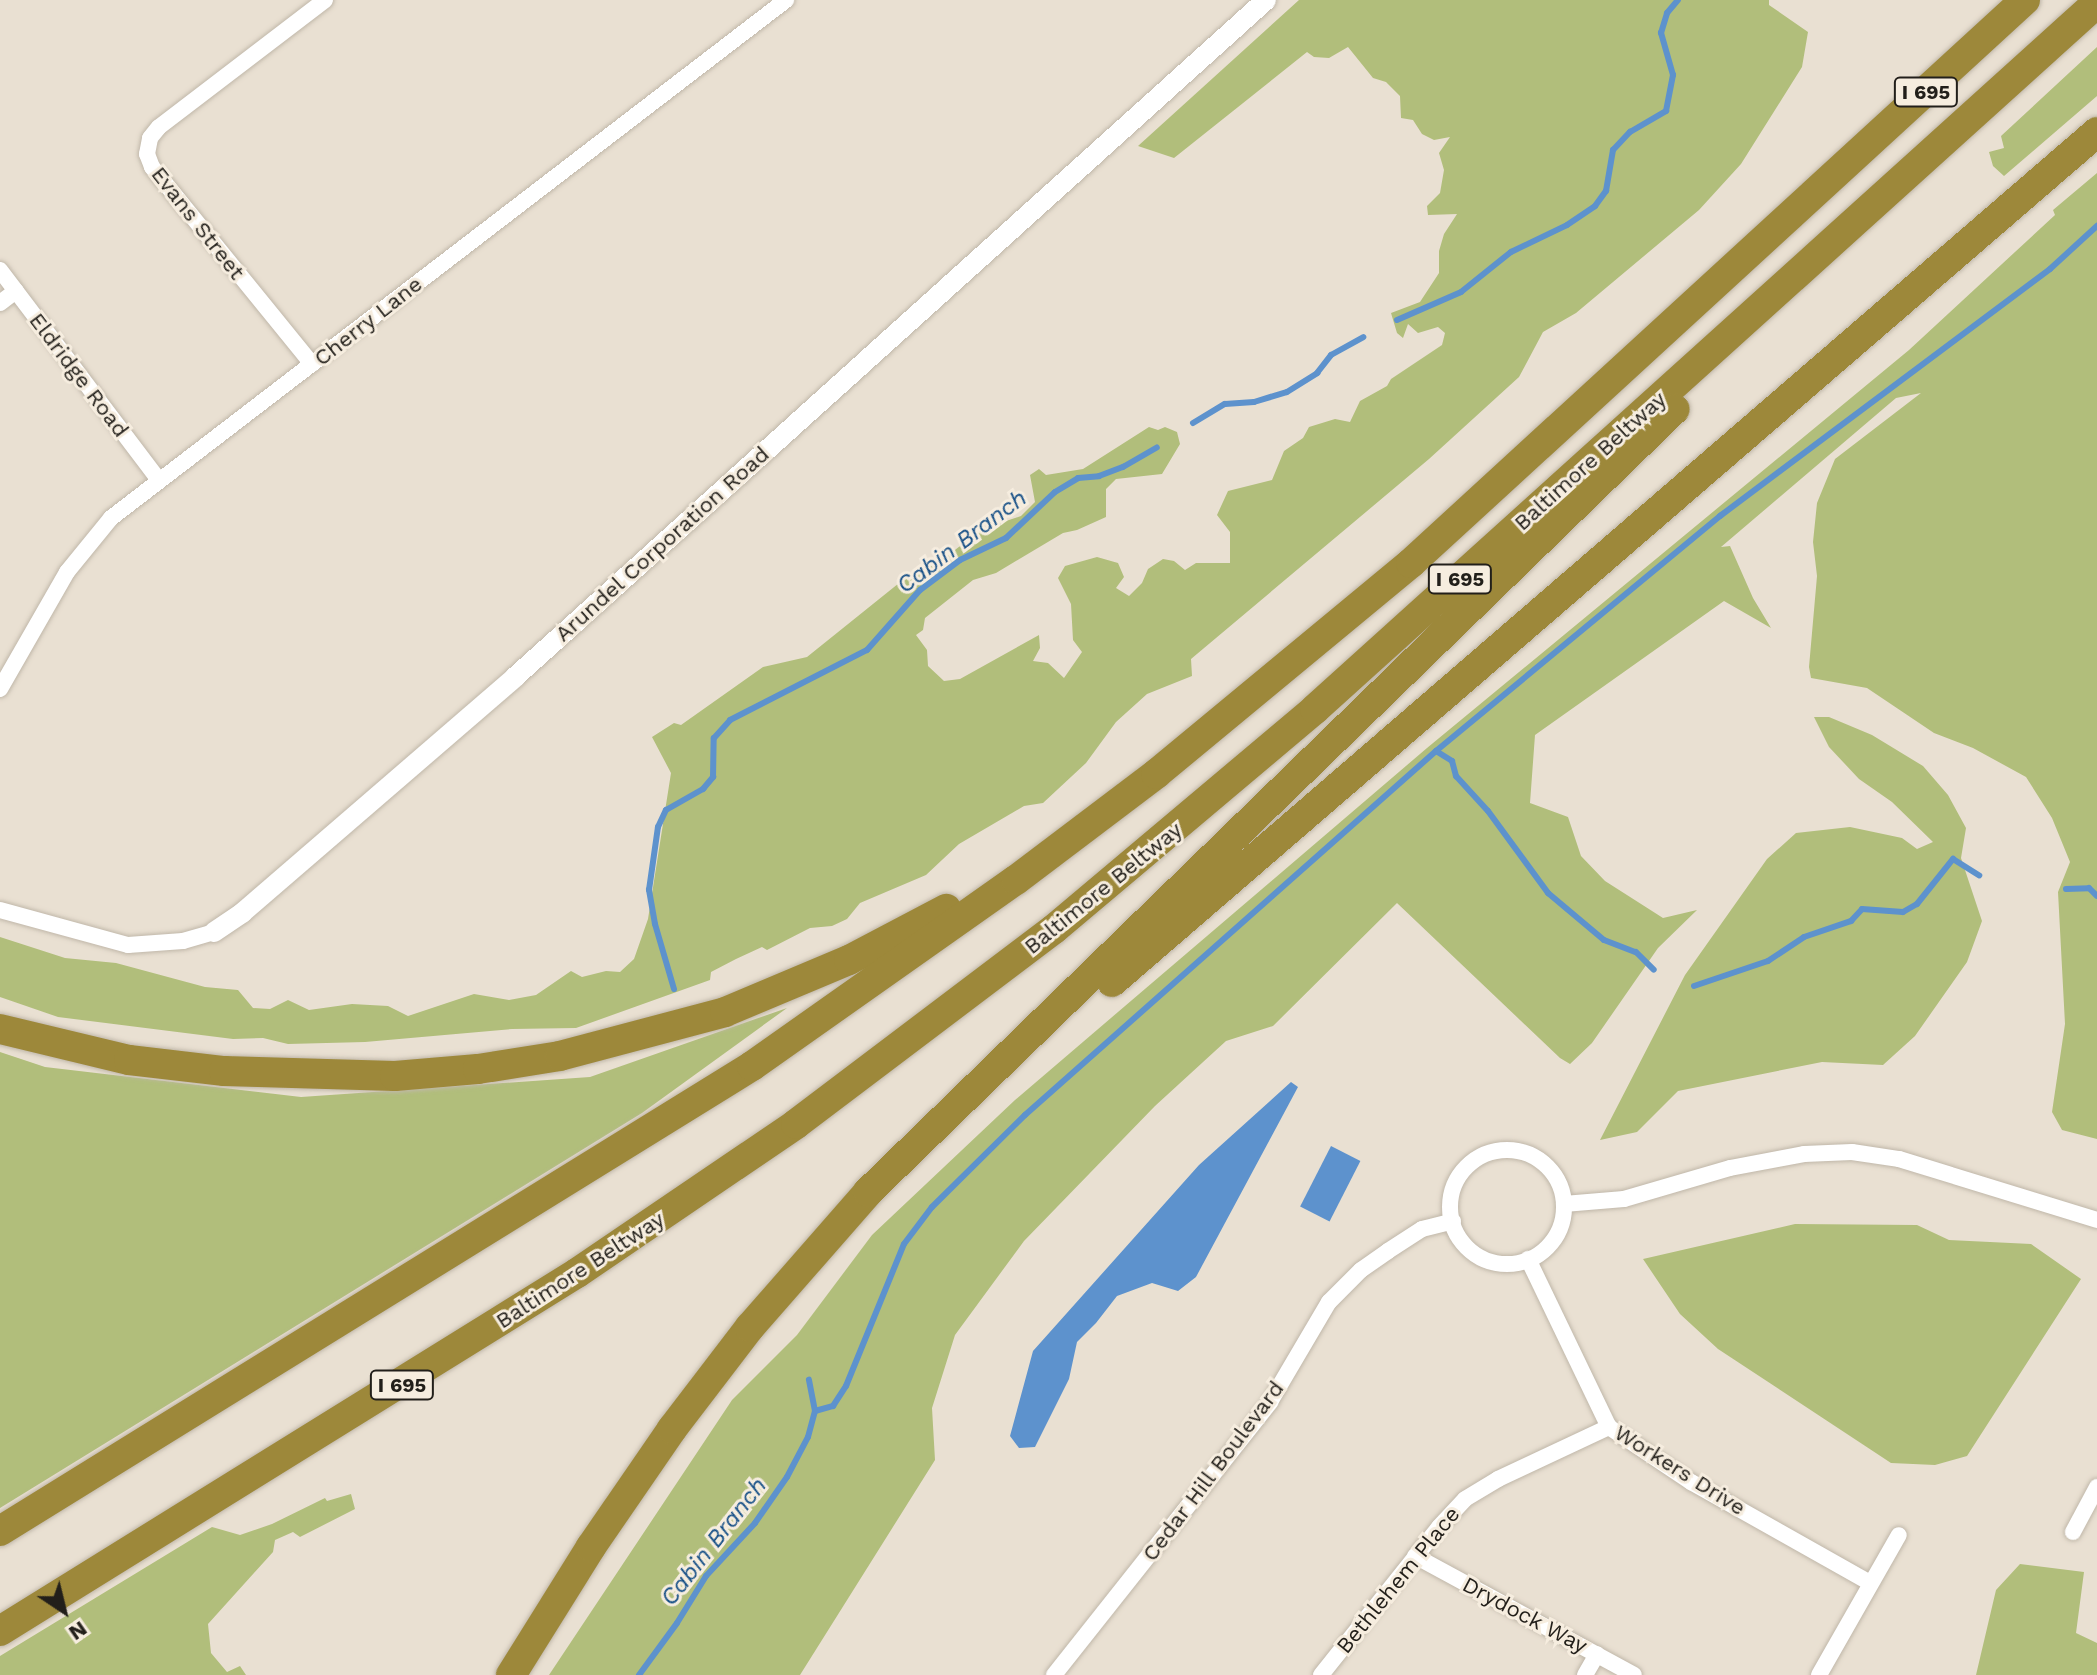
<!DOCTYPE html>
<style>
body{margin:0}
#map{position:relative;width:2097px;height:1675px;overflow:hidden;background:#e9e0d2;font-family:"Work Sans",sans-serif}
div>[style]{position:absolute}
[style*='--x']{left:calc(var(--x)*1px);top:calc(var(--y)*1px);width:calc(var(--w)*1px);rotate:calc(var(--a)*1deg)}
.green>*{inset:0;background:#b1be7b}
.water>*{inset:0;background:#5d92cd;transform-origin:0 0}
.stream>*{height:6px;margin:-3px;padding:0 3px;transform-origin:3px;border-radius:3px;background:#5d92cd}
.roads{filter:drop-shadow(0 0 2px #c0b7a9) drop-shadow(0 0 2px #c0b7a9)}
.minor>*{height:16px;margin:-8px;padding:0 8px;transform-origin:8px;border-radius:8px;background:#fff}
.minor>.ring{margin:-8px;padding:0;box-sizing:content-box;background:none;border:16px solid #fff;border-radius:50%}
.tertiary>*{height:20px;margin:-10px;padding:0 10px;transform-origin:10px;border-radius:10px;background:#fff}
.motorway>*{height:30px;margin:-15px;padding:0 15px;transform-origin:15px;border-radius:15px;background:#9d883a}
span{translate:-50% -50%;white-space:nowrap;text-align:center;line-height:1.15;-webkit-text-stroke:6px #f6eddf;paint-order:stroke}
.shield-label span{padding:2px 6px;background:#f6eddf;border:2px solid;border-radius:6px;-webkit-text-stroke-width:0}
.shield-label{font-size:20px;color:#221f1a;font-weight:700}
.street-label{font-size:22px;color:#221f1a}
.water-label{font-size:24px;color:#175087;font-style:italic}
.north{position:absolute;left:24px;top:1571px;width:80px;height:80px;-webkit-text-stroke:6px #f6eddf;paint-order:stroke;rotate:145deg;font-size:22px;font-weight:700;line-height:32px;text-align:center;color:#221f1a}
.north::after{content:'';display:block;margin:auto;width:28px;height:36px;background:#221f1a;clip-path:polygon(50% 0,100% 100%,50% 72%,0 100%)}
</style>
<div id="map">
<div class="green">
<div style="clip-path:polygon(1299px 0,1769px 0,1769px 5px,1808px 32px,1802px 67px,1741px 164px,1699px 210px,1576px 313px,1543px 332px,1519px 377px,1429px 459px,1191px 659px,1192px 676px,1147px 694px,1116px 722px,1086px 763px,1043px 803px,1024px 806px,959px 844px,926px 875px,860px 903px,847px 919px,832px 926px,810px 928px,767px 950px,762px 947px,736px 959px,711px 972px,710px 980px,576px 1028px,512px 1029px,365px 1042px,288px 1044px,263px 1038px,233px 1039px,58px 1017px,0 997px,0 937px,65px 958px,116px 963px,205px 987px,238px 990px,253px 1008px,270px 1009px,288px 1000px,309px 1010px,352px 1004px,388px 1006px,408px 1016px,474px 994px,509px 1000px,536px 995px,571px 971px,582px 977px,606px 971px,620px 972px,634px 959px,648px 919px,671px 773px,652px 737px,674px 723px,681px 725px,763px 667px,807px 657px,924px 563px,933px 567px,982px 529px,1021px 516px,1035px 502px,1030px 475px,1039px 469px,1046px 475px,1083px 469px,1149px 427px,1158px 430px,1165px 427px,1177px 432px,1180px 444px,1162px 474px,1116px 479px,1106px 489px,1106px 517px,1077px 530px,1063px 533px,996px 573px,973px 580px,925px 618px,923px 630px,916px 635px,927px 650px,928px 666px,944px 681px,960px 679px,1039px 635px,1040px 648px,1033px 661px,1048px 663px,1064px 678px,1082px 652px,1073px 640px,1071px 604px,1058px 578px,1065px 566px,1097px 557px,1118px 563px,1124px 577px,1116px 588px,1129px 596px,1142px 583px,1148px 569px,1163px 559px,1174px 561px,1185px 570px,1196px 563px,1230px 563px,1230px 532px,1217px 515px,1228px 491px,1272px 480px,1284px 451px,1303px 438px,1309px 427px,1335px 419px,1350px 422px,1360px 401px,1387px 386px,1391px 379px,1442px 345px,1445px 333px,1438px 327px,1418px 333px,1408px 324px,1403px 338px,1397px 333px,1391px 313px,1420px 302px,1439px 273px,1439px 251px,1444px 234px,1457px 214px,1428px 215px,1427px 206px,1440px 193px,1444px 170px,1439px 153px,1450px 137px,1434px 140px,1422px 134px,1413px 120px,1401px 118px,1400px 96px,1386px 82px,1373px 78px,1348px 47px,1329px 58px,1314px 57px,1307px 52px,1174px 158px,1138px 146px)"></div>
<div style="clip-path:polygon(2097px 47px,2097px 96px,2004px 176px,1993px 166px,1989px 152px,2004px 148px,2001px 136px)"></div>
<div style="clip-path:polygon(2097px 173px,2097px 1139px,2062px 1130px,2052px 1112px,2065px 1024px,2058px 892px,2070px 862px,2052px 818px,2026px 777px,1973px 748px,1934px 733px,1867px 688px,1811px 678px,1809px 667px,1817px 576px,1813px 542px,1817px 503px,1835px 459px,1921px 393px,1896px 398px,1721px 547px,1730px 546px,1753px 598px,1771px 628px,1724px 601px,1535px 735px,1530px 803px,1568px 817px,1581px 856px,1605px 881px,1663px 918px,1697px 910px,1658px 948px,1592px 1043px,1570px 1064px,1560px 1058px,1397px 903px,1273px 1026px,1226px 1041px,1155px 1106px,1024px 1241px,955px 1335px,932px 1408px,935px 1460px,800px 1675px,549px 1675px,732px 1400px,797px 1335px,872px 1235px,1015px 1100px,1427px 748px,1909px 350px,2055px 215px,2053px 210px)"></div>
<div style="clip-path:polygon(1814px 717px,1829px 717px,1872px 735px,1923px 766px,1948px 795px,1966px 828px,1961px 858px,1982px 921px,1967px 962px,1915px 1036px,1883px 1065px,1822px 1062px,1678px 1091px,1637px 1132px,1600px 1140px,1685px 975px,1767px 859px,1796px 833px,1850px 827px,1902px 838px,1917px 849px,1933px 842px,1892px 802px,1859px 779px,1829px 747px)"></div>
<div style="clip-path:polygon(787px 1008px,642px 1113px,0 1508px,0 1052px,45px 1067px,301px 1097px,590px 1077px)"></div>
<div style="clip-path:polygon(1795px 1224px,1917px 1225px,1949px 1240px,2031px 1244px,2081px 1279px,1967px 1456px,1935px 1465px,1891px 1463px,1718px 1349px,1680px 1314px,1643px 1259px)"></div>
<div style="clip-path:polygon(351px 1494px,355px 1509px,300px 1537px,293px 1532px,275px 1540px,273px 1552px,208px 1624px,211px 1653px,227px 1672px,240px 1666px,246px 1675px,0 1675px,0 1656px,212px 1527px,240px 1535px,272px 1524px,325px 1498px,327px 1501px)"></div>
<div style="clip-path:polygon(2020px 1564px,2084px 1572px,2076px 1633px,2097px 1643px,2097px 1675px,1976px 1675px,1996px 1590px)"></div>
</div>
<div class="water">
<div style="clip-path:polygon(1291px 1082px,1298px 1087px,1196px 1277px,1178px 1291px,1152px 1283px,1117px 1296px,1096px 1323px,1077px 1342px,1069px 1379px,1035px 1447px,1019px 1448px,1010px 1436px,1033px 1351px,1199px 1165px)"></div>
<div style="left:1331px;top:1146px;width:33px;height:68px;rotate:27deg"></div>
</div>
<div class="stream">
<div style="--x:1397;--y:320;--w:70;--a:-23.6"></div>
<div style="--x:1461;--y:292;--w:64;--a:-38.7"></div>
<div style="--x:1511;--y:252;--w:62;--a:-25.7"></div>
<div style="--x:1567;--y:225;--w:34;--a:-34"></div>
<div style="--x:1595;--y:206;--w:19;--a:-54"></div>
<div style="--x:1606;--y:191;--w:42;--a:-80.3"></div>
<div style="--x:1613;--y:150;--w:25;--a:-47"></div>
<div style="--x:1630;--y:132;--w:42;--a:-30.3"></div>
<div style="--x:1666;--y:111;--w:37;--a:-79"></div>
<div style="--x:1673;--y:75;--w:44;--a:-105.9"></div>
<div style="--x:1661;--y:33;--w:21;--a:-73"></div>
<div style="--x:1667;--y:13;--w:17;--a:-50"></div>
<div style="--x:1193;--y:423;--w:37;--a:-31"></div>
<div style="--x:1225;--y:404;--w:29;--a:-4"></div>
<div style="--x:1254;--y:402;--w:34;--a:-17"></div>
<div style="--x:1287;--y:392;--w:36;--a:-32"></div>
<div style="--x:1317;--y:373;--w:23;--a:-52"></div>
<div style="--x:1331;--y:355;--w:37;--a:-29"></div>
<div style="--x:1436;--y:751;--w:19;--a:32"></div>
<div style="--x:1452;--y:761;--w:16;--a:75"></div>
<div style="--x:1456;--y:776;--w:47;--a:47.6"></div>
<div style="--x:1488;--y:811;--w:102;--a:53.8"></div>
<div style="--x:1548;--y:893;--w:73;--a:40"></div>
<div style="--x:1604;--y:940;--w:34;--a:21"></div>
<div style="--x:1636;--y:952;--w:25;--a:45"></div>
<div style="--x:2066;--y:889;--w:23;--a:-2"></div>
<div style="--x:2089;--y:888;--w:11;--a:45"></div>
<div style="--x:1694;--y:986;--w:78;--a:-18.7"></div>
<div style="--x:1768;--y:961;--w:43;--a:-33.7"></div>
<div style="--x:1804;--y:937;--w:50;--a:-18.8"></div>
<div style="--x:1851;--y:921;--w:16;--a:-47"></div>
<div style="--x:1862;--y:909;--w:41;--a:4.2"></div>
<div style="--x:1903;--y:912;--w:16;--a:-30"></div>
<div style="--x:1917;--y:904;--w:58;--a:-51.3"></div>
<div style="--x:1953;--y:859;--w:31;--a:32"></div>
<div style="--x:674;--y:989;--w:68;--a:-106.3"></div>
<div style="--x:655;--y:924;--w:35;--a:-100"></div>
<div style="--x:649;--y:890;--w:64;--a:-81.9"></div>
<div style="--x:658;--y:827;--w:19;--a:-65"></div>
<div style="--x:666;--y:810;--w:43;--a:-29.6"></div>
<div style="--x:703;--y:789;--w:16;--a:-50"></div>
<div style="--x:713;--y:777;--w:39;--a:-89"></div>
<div style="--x:714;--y:738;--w:24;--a:-48"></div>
<div style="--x:730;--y:720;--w:154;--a:-27.1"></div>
<div style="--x:867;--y:650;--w:80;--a:-48.5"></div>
<div style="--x:920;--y:590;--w:50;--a:-36.9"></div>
<div style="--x:960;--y:560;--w:51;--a:-25.6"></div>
<div style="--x:1006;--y:538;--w:67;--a:-43.2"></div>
<div style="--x:1055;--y:492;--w:27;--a:-31"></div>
<div style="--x:1078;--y:478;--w:21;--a:-5"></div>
<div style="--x:1099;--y:476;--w:26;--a:-21"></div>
<div style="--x:1123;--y:467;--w:39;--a:-30"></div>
<div style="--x:815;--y:1411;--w:19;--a:-16"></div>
<div style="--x:833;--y:1406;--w:24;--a:-57"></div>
<div style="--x:846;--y:1386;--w:153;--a:-67.8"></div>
<div style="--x:904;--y:1244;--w:46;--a:-52.9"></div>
<div style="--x:932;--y:1207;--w:131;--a:-44.7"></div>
<div style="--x:1025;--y:1115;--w:549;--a:-41.53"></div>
<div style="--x:1436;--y:751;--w:369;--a:-39.6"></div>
<div style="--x:1720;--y:516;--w:412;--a:-36.8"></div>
<div style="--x:2050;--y:269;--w:64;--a:-42.5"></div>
<div style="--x:639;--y:1675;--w:64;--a:-53.8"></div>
<div style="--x:677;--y:1623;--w:55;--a:-58.3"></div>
<div style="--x:706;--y:1576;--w:72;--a:-47.2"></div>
<div style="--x:755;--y:1523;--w:56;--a:-55.2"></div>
<div style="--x:787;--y:1477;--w:45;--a:-62.3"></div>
<div style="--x:808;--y:1437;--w:27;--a:-75"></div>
<div style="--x:815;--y:1411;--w:32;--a:-101"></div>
</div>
<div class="roads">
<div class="minor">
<div style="--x:0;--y:270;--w:263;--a:52.9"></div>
<div style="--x:0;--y:303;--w:20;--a:-37"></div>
<div style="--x:312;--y:364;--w:254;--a:-129.1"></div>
<div style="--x:152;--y:167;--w:14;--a:-111"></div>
<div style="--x:147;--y:154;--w:16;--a:-79"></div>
<div style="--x:150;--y:138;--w:14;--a:-51"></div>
<div style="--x:159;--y:127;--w:209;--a:-37.4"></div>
<div style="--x:0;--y:689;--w:135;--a:-60.2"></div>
<div style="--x:67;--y:572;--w:70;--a:-50.8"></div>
<div style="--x:111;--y:518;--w:851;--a:-37.5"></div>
<div style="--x:0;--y:910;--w:133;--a:15.3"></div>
<div style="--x:128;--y:945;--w:55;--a:-4.2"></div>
<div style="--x:183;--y:941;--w:32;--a:-16"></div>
<div class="ring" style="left:1450px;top:1150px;width:98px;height:98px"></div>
<div style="--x:1564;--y:1204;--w:60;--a:-4.8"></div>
<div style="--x:1624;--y:1199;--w:110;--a:-16.3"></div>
<div style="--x:1730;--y:1168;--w:75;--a:-10.7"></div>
<div style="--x:1804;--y:1154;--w:48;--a:-2.4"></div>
<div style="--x:1852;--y:1152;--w:48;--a:8.5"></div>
<div style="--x:1899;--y:1159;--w:207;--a:17.1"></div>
<div style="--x:1528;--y:1259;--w:187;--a:64.3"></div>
<div style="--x:1609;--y:1427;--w:99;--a:33.9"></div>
<div style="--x:1691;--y:1482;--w:206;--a:29.4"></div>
<div style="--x:2073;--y:1532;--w:51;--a:-61.9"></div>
<div style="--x:1415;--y:1556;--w:249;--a:28.5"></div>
<div style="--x:1054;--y:1675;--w:348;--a:-51.6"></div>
<div style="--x:1270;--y:1402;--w:116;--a:-59.5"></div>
<div style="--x:1329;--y:1302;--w:45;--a:-45"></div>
<div style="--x:1361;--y:1270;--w:33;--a:-35"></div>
<div style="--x:1388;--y:1251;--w:40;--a:-32.9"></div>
<div style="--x:1422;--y:1229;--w:32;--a:-14"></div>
<div style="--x:1321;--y:1675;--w:189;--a:-51.4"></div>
<div style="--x:1439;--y:1527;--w:38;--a:-47"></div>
<div style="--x:1465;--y:1499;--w:39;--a:-31"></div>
<div style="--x:1498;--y:1479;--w:123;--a:-25.1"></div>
<div style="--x:1585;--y:1675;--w:24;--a:-60"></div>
<div style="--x:1819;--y:1675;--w:161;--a:-60.3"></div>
</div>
<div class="tertiary">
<div style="--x:214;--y:932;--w:34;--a:-34"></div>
<div style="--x:242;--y:913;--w:361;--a:-40.8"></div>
<div style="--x:515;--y:677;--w:1011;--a:-42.03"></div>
</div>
<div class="motorway">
<div style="--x:1112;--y:982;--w:1301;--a:-40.79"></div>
<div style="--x:0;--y:1029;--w:133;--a:13.5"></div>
<div style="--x:129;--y:1060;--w:96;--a:6.6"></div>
<div style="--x:224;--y:1071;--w:171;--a:1.7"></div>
<div style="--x:395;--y:1076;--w:83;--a:-4.8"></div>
<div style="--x:478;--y:1069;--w:83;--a:-9"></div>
<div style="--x:560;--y:1056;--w:171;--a:-14.9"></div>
<div style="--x:725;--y:1012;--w:134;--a:-22.8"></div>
<div style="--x:849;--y:960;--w:110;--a:-27.7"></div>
<div style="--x:0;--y:1531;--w:884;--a:-31.73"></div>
<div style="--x:752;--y:1066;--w:323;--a:-35.2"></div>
<div style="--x:1016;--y:880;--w:176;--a:-37.1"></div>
<div style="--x:1156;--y:774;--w:331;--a:-39.6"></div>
<div style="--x:1411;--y:563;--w:833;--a:-42.52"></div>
<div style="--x:0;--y:1631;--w:679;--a:-31.82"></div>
<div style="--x:577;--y:1273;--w:265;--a:-34.2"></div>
<div style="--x:796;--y:1124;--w:323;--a:-37.1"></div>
<div style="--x:1054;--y:929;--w:341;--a:-40.1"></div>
<div style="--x:1315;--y:709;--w:1054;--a:-42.08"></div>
<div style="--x:511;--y:1675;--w:151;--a:-58"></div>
<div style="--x:591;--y:1547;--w:143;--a:-55.5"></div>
<div style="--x:672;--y:1429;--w:128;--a:-52.6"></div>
<div style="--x:750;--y:1327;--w:179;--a:-48.8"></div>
<div style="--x:868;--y:1192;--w:1124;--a:-44.14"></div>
</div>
</div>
<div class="shield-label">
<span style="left:1926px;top:92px">I 695</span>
<span style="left:1460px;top:579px">I 695</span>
<span style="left:402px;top:1385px">I 695</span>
</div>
<div class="street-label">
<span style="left:198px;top:223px;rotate:52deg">Evans Street</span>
<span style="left:368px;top:321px;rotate:-38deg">Cherry Lane</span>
<span style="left:79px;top:375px;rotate:53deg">Eldridge Road</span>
<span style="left:1590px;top:461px;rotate:-42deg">Baltimore Beltway</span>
<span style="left:662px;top:544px;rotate:-42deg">Arundel Corporation Road</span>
<span style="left:1103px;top:888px;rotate:-39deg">Baltimore Beltway</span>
<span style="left:580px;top:1270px;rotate:-33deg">Baltimore Beltway</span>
<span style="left:1680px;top:1470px;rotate:32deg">Workers Drive</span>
<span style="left:1213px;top:1471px;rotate:-53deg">Cedar Hill Boulevard</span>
<span style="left:1398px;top:1580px;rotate:-51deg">Bethlehem Place</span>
<span style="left:1525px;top:1615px;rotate:28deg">Drydock Way</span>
</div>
<div class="water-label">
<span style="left:962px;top:542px;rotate:-37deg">Cabin Branch</span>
<span style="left:714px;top:1542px;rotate:-52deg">Cabin Branch</span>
</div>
<div class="north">N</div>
</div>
